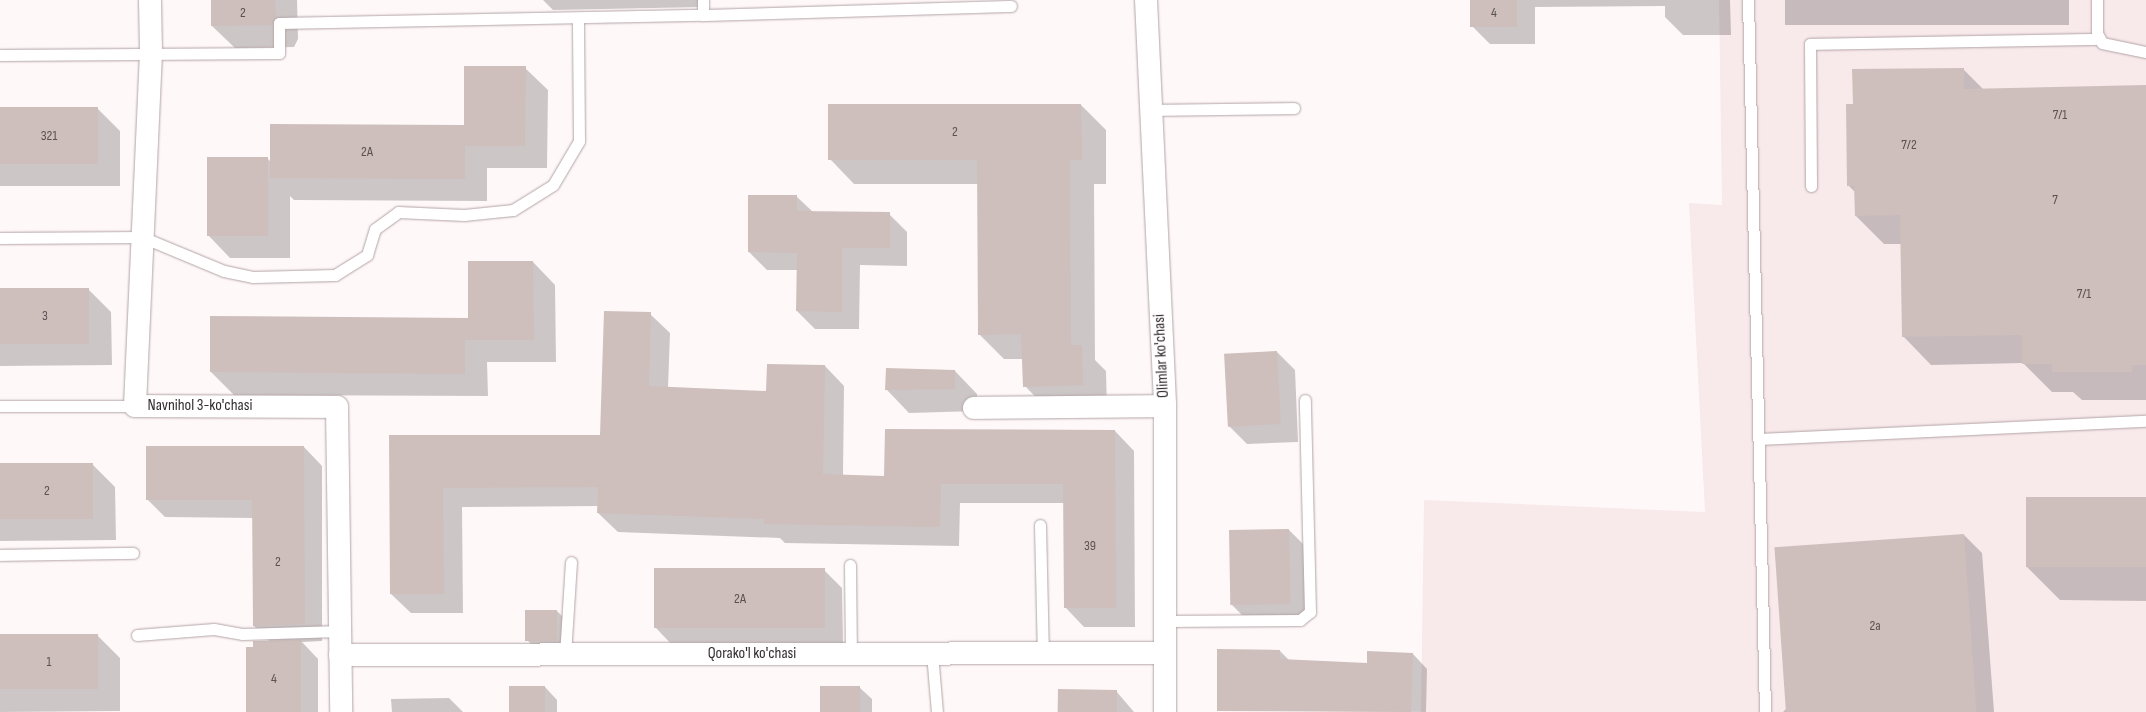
<!DOCTYPE html>
<style>
body{margin:0}
#map{position:relative;width:2146px;height:712px;overflow:hidden;background:#fff8f9;font-family:"Sofia Sans Condensed",sans-serif}
div>[style]{position:absolute}
[style*='--x']{left:calc(var(--x)*1px);top:calc(var(--y)*1px);width:calc(var(--w)*1px);rotate:calc(var(--a)*1deg)}
.built>*{inset:0;background:#f8e9eb}
.shadow>*{inset:0;background:#0003;transform-origin:0 0}
.building>*{inset:0;background:#cebfbc;transform-origin:0 0}
.roads{filter:drop-shadow(0 0 1px #b3a4a6) drop-shadow(0 0 1px #b3a4a6)}
.service>*{height:11px;margin:-5.5px;padding:0 5.5px;transform-origin:5.5px;border-radius:5.5px;background:#fff}
.minor>*{height:22px;margin:-11px;padding:0 11px;transform-origin:11px;border-radius:11px;background:#fff}
span{translate:-50% -50%;white-space:nowrap;text-align:center;line-height:1.15;-webkit-text-stroke:4px #fff;paint-order:stroke}
.number-label{font-size:14px;color:#5a5252}
.number-label span{-webkit-text-stroke-width:0}
.street-label{font-size:16px;color:#332d2e}
</style>
<div id="map">
<div class="built">
<div style="clip-path:polygon(1719px 0,2146px 0,2146px 712px,1421px 712px,1424px 500px,1705px 512px,1689px 203px,1722px 205px)"></div>
</div>
<div class="shadow">
<div style="clip-path:polygon(212px 0,297px 0,298px 39px,294px 47px,235px 48px,212px 26px)"></div>
<div style="clip-path:polygon(543px 0,702px 0,702px 7px,553px 10px)"></div>
<div style="clip-path:polygon(1472px 0,1730px 0,1731px 35px,1683px 35px,1665px 17px,1665px 6px,1535px 7px,1535px 44px,1490px 44px,1472px 26px)"></div>
<div style="left:1785px;top:0;width:284px;height:25px"></div>
<div style="clip-path:polygon(525px 68px,548px 90px,547px 168px,487px 168px,487px 201px,294px 200px,290px 196px,290px 258px,230px 258px,208px 235px,267px 158px,271px 162px,465px 126px)"></div>
<div style="clip-path:polygon(1963px 69px,1984px 90px,2146px 86px,2146px 400px,2082px 400px,2073px 392px,2052px 392px,2023px 363px,1931px 365px,1903px 336px,1902px 244px,1884px 244px,1856px 216px,1856px 193px,1848px 185px,1854px 106px)"></div>
<div style="clip-path:polygon(1081px 105px,1106px 130px,1106px 184px,1094px 184px,1095px 360px,1106px 371px,1107px 410px,1049px 411px,1025px 386px,1024px 359px,1004px 359px,979px 334px,978px 184px,854px 184px,830px 159px)"></div>
<div style="clip-path:polygon(97px 108px,120px 131px,120px 186px,0 186px,0 109px)"></div>
<div style="clip-path:polygon(796px 196px,813px 212px,889px 214px,907px 232px,907px 266px,860px 265px,859px 329px,815px 329px,797px 311px,798px 270px,767px 270px,749px 252px)"></div>
<div style="clip-path:polygon(533px 262px,555px 285px,556px 362px,487px 362px,488px 396px,234px 395px,211px 372px,469px 319px)"></div>
<div style="clip-path:polygon(0 289px,88px 289px,111px 312px,112px 365px,0 366px)"></div>
<div style="clip-path:polygon(650px 314px,670px 333px,668px 388px,768px 392px,825px 366px,844px 386px,843px 476px,885px 477px,1115px 431px,1134px 451px,1135px 627px,1084px 627px,1065px 607px,1065px 503px,960px 503px,959px 546px,785px 543px,780px 538px,618px 532px,598px 513px,598px 506px,462px 507px,463px 613px,411px 613px,391px 594px,390px 437px,601px 436px)"></div>
<div style="clip-path:polygon(1277px 352px,1295px 370px,1298px 442px,1247px 444px,1229px 426px)"></div>
<div style="clip-path:polygon(887px 370px,955px 371px,977px 394px,977px 411px,909px 413px,887px 390px)"></div>
<div style="clip-path:polygon(304px 447px,322px 466px,322px 641px,302px 642px,318px 659px,318px 712px,248px 712px,254px 648px,270px 642px,254px 626px,253px 518px,165px 517px,147px 499px)"></div>
<div style="clip-path:polygon(92px 464px,115px 487px,116px 540px,0 541px,0 465px)"></div>
<div style="clip-path:polygon(2146px 499px,2146px 601px,2060px 600px,2027px 567px)"></div>
<div style="clip-path:polygon(1289px 530px,1307px 548px,1307px 622px,1249px 622px,1231px 604px)"></div>
<div style="clip-path:polygon(1964px 535px,1982px 553px,1994px 712px,1783px 712px)"></div>
<div style="clip-path:polygon(824px 570px,842px 588px,843px 645px,674px 647px,656px 628px)"></div>
<div style="clip-path:polygon(557px 611px,569px 623px,570px 653px,540px 653px,528px 641px)"></div>
<div style="clip-path:polygon(0 635px,97px 635px,120px 658px,120px 711px,0 712px)"></div>
<div style="clip-path:polygon(1280px 651px,1290px 661px,1368px 664px,1413px 654px,1427px 669px,1426px 712px,1218px 710px)"></div>
<div style="clip-path:polygon(545px 687px,557px 700px,557px 712px,510px 712px)"></div>
<div style="clip-path:polygon(859px 687px,872px 699px,872px 712px,821px 712px)"></div>
<div style="clip-path:polygon(1116px 691px,1134px 712px,1059px 712px)"></div>
<div style="clip-path:polygon(449px 698px,463px 712px,392px 712px,391px 699px)"></div>
</div>
<div class="building">
<div style="clip-path:polygon(211px 0,275px 0,276px 16px,272px 25px,211px 26px)"></div>
<div style="left:1470px;top:0;width:47px;height:27px"></div>
<div style="clip-path:polygon(464px 66px,526px 66px,525px 146px,465px 146px,465px 179px,270px 178px,270px 124px,464px 125px)"></div>
<div style="clip-path:polygon(1964px 68px,1964px 89px,2146px 85px,2146px 365px,2132px 365px,2132px 372px,2052px 372px,2052px 364px,2022px 364px,2022px 335px,1902px 337px,1900px 215px,1855px 216px,1854px 186px,1847px 186px,1846px 104px,1853px 104px,1852px 69px)"></div>
<div style="clip-path:polygon(828px 104px,1081px 104px,1082px 160px,1070px 160px,1071px 345px,1082px 345px,1083px 385px,1023px 387px,1021px 334px,978px 335px,977px 160px,828px 160px)"></div>
<div style="left:0;top:107px;width:98px;height:57px"></div>
<div style="left:207px;top:157px;width:61px;height:79px"></div>
<div style="clip-path:polygon(748px 195px,797px 195px,797px 211px,890px 212px,890px 248px,842px 248px,842px 312px,796px 311px,797px 253px,748px 252px)"></div>
<div style="clip-path:polygon(468px 261px,533px 261px,534px 340px,465px 340px,465px 374px,210px 372px,210px 316px,468px 318px)"></div>
<div style="left:0;top:288px;width:89px;height:56px"></div>
<div style="clip-path:polygon(604px 311px,651px 312px,649px 386px,766px 391px,767px 364px,825px 365px,823px 474px,884px 476px,885px 429px,1115px 430px,1116px 608px,1064px 608px,1063px 484px,941px 484px,940px 527px,764px 524px,764px 519px,597px 513px,598px 487px,443px 488px,444px 594px,390px 594px,389px 435px,600px 435px)"></div>
<div style="left:1277px;top:351px;width:73px;height:53px;rotate:87deg"></div>
<div style="clip-path:polygon(886px 368px,955px 370px,955px 389px,885px 390px)"></div>
<div style="clip-path:polygon(146px 446px,304px 446px,305px 624px,253px 626px,252px 500px,146px 500px)"></div>
<div style="left:0;top:463px;width:93px;height:56px"></div>
<div style="left:2026px;top:497px;width:120px;height:70px"></div>
<div style="left:1289px;top:529px;width:75px;height:60px;rotate:89deg"></div>
<div style="left:1964px;top:534px;width:179px;height:190px;rotate:86deg"></div>
<div style="left:825px;top:568px;width:60px;height:171px;rotate:90deg"></div>
<div style="left:525px;top:610px;width:32px;height:31px"></div>
<div style="left:0;top:634px;width:98px;height:55px"></div>
<div style="clip-path:polygon(301px 640px,301px 712px,246px 712px,246px 647px,253px 647px,253px 641px)"></div>
<div style="clip-path:polygon(1217px 649px,1280px 650px,1280px 659px,1367px 663px,1367px 651px,1413px 653px,1411px 712px,1217px 711px)"></div>
<div style="left:509px;top:686px;width:36px;height:26px"></div>
<div style="left:820px;top:686px;width:40px;height:26px"></div>
<div style="left:1058px;top:689px;width:59px;height:23px;rotate:1deg"></div>
</div>
<div class="roads">
<div class="service">
<div style="--x:1748;--y:0;--w:712;--a:88.63"></div>
<div style="--x:2097;--y:0;--w:33;--a:90"></div>
<div style="--x:2097;--y:33;--w:11;--a:63"></div>
<div style="--x:2102;--y:43;--w:45;--a:11.6"></div>
<div style="--x:703;--y:15;--w:308;--a:-1.7"></div>
<div style="--x:0;--y:55;--w:279;--a:-0.4"></div>
<div style="--x:279;--y:53;--w:30;--a:-90"></div>
<div style="--x:279;--y:23;--w:424;--a:-1.1"></div>
<div style="--x:703;--y:15;--w:15;--a:-90"></div>
<div style="--x:1151;--y:110;--w:143;--a:-0.8"></div>
<div style="--x:1811;--y:186;--w:142;--a:-90.4"></div>
<div style="--x:1810;--y:44;--w:289;--a:-1"></div>
<div style="--x:0;--y:238;--w:142;--a:-0.4"></div>
<div style="--x:142;--y:237;--w:89;--a:22.5"></div>
<div style="--x:224;--y:271;--w:30;--a:12"></div>
<div style="--x:253;--y:277;--w:82;--a:-1.4"></div>
<div style="--x:335;--y:275;--w:38;--a:-32"></div>
<div style="--x:367;--y:255;--w:27;--a:-73"></div>
<div style="--x:375;--y:229;--w:29;--a:-36"></div>
<div style="--x:398;--y:212;--w:66;--a:2.6"></div>
<div style="--x:464;--y:215;--w:49;--a:-5.8"></div>
<div style="--x:513;--y:210;--w:47;--a:-32"></div>
<div style="--x:553;--y:185;--w:51;--a:-59.4"></div>
<div style="--x:579;--y:141;--w:123;--a:-90.5"></div>
<div style="--x:0;--y:406;--w:135;--a:0"></div>
<div style="--x:1759;--y:439;--w:387;--a:-2.7"></div>
<div style="--x:1040;--y:525;--w:128;--a:88.7"></div>
<div style="--x:0;--y:555;--w:133;--a:-0.9"></div>
<div style="--x:850;--y:565;--w:89;--a:89.4"></div>
<div style="--x:1164;--y:621;--w:136;--a:-0.4"></div>
<div style="--x:1300;--y:620;--w:13;--a:-39"></div>
<div style="--x:1310;--y:612;--w:212;--a:-91.4"></div>
<div style="--x:137;--y:635;--w:77;--a:-4.5"></div>
<div style="--x:214;--y:629;--w:28;--a:10"></div>
<div style="--x:242;--y:634;--w:98;--a:-1.8"></div>
<div style="--x:932;--y:653;--w:59;--a:85.2"></div>
<div style="--x:565;--y:655;--w:93;--a:-86.3"></div>
</div>
<div class="minor">
<div style="--x:150;--y:0;--w:53;--a:88.9"></div>
<div style="--x:151;--y:53;--w:353;--a:92.6"></div>
<div style="--x:135;--y:406;--w:202;--a:0.3"></div>
<div style="--x:337;--y:407;--w:305;--a:89.2"></div>
<div style="--x:1146;--y:0;--w:406;--a:87.3"></div>
<div style="--x:1165;--y:406;--w:306;--a:90"></div>
<div style="--x:974;--y:408;--w:191;--a:-0.6"></div>
<div style="--x:340;--y:655;--w:824;--a:-0.14"></div>
</div>
</div>
<div class="number-label">
<span style="left:243px;top:13px">2</span>
<span style="left:1494px;top:13px">4</span>
<span style="left:2060px;top:115px">7/1</span>
<span style="left:955px;top:132px">2</span>
<span style="left:49px;top:136px">321</span>
<span style="left:1909px;top:145px">7/2</span>
<span style="left:367px;top:152px">2A</span>
<span style="left:2055px;top:200px">7</span>
<span style="left:2084px;top:294px">7/1</span>
<span style="left:45px;top:316px">3</span>
<span style="left:47px;top:491px">2</span>
<span style="left:1090px;top:546px">39</span>
<span style="left:278px;top:562px">2</span>
<span style="left:740px;top:599px">2A</span>
<span style="left:1875px;top:626px">2a</span>
<span style="left:49px;top:662px">1</span>
<span style="left:274px;top:679px">4</span>
</div>
<div class="street-label">
<span style="left:1162px;top:356px;rotate:-93deg">Olimlar ko'chasi</span>
<span style="left:200px;top:406px">Navnihol 3-ko'chasi</span>
<span style="left:752px;top:654px">Qorako'l ko'chasi</span>
</div>
</div>
